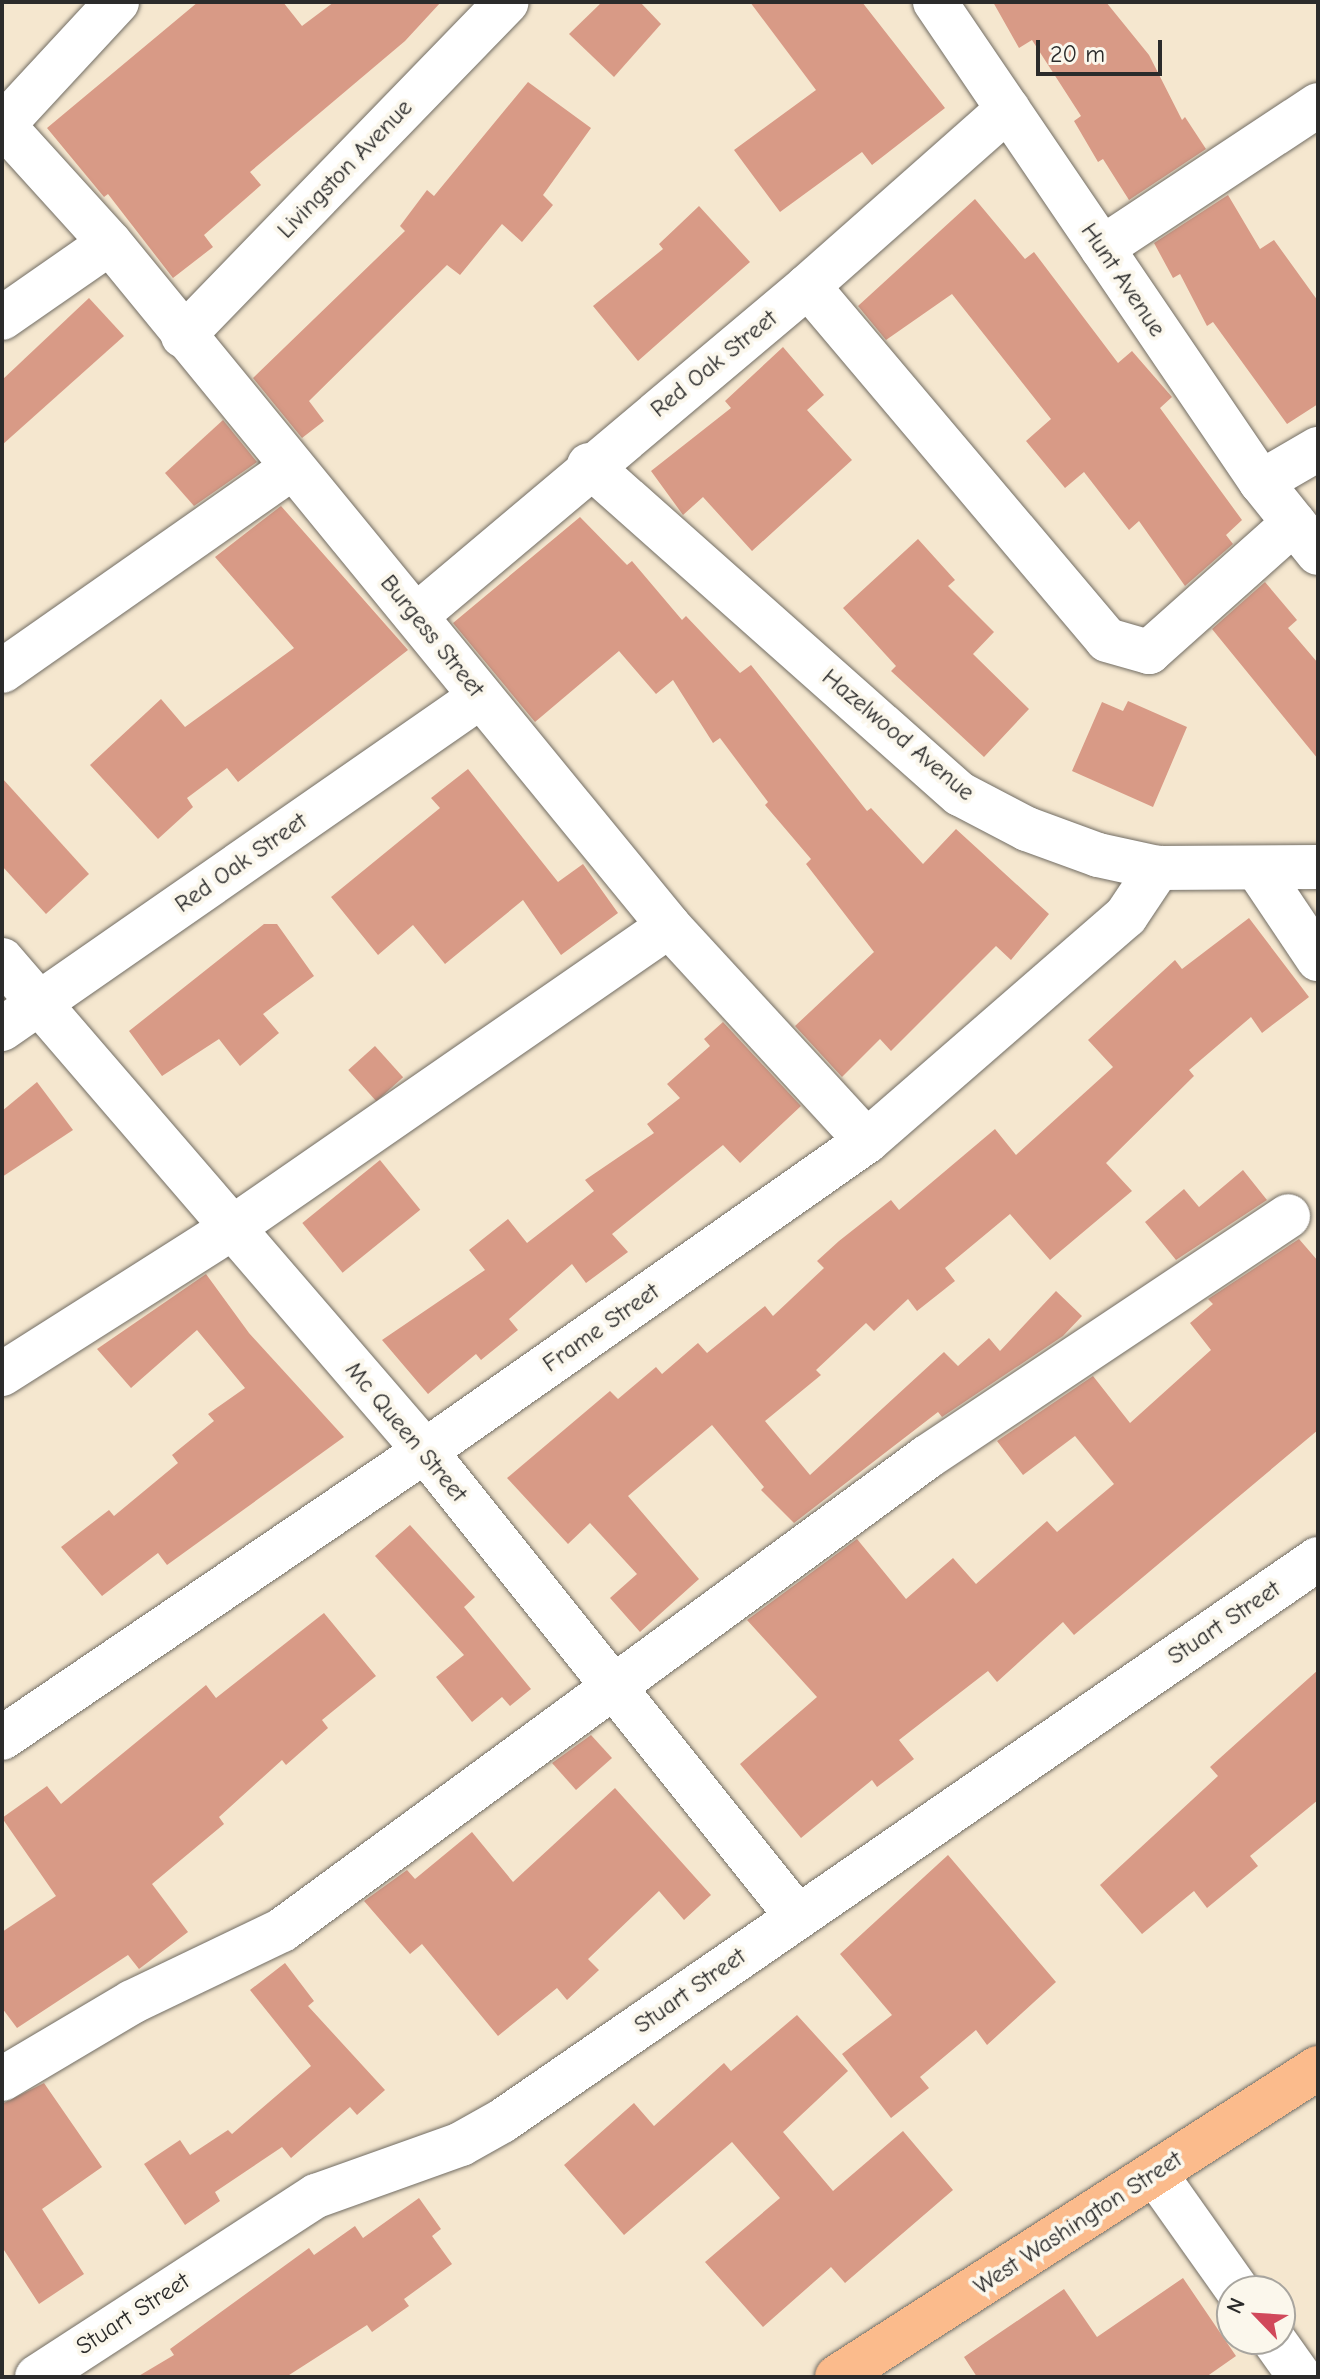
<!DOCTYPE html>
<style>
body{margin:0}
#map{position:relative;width:1320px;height:2379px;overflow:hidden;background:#f5e7cf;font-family:"Comic Neue",sans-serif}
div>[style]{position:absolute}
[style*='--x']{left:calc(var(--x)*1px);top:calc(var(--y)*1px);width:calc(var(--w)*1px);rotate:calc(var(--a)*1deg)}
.building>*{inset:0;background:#d89a86;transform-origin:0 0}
.roads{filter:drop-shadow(0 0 2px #726d64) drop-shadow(0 0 2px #726d64)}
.minor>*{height:44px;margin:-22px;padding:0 22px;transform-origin:22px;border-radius:22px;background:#fff}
.major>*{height:44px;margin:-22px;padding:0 22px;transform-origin:22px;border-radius:22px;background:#fbbb8c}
span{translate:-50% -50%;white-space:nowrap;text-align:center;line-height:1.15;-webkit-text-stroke:8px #fbf7ec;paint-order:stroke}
.street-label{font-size:24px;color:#2b2b2b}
.frame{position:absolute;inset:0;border:4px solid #2b2b2b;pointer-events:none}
.north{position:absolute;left:1216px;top:2275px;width:80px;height:80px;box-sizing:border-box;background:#fbf7ec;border:2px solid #a8a59f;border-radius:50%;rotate:295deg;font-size:22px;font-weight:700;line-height:32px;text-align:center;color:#2b2b2b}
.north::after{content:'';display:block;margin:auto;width:28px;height:36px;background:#d1495b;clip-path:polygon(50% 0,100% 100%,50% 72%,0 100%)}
.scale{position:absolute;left:1036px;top:40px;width:126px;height:36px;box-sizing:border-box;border:4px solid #2b2b2b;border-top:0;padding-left:10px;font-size:24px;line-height:28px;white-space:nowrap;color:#2b2b2b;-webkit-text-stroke:6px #fbf7ec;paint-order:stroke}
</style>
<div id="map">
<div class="building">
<div style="clip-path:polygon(198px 2px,283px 2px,302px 26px,334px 2px,441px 2px,405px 41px,250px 172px,261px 185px,204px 235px,213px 247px,173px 278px,108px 194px,104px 197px,47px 128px)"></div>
<div style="clip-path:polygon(602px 2px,640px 2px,661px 24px,614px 77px,569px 34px)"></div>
<div style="clip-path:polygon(750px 2px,862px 2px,945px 108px,872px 165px,862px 152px,780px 212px,734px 150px,816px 90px)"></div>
<div style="clip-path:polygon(993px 2px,1106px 2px,1149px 55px,1182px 120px,1185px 117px,1206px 149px,1129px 200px,1103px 159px,1098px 162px,1074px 121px,1081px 116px,1032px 40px,1019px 48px)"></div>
<div style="clip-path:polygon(528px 82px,591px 128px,543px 195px,553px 205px,522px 242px,502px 224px,460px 275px,447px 265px,309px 401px,324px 421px,302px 438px,253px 378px,405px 231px,400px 226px,427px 190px,434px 196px)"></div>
<div style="clip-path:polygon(1228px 195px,1260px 249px,1274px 240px,1318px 301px,1318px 404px,1287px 424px,1213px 322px,1207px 326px,1180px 274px,1173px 278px,1154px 243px)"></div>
<div style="clip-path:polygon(975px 199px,1025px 259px,1034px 252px,1118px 363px,1132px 351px,1172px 397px,1160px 408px,1242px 520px,1226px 535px,1233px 544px,1185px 586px,1139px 521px,1129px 530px,1084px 472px,1065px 488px,1026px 441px,1051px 419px,952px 294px,886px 340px,858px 306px)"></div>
<div style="clip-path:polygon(699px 206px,750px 262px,638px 361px,593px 306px,663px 249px,659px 244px)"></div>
<div style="clip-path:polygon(89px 298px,124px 336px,2px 445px,2px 380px)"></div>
<div style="clip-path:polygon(783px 347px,824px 395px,807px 410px,852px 460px,752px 551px,703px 497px,683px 515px,651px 471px,731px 408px,725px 401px)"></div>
<div style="clip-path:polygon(223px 420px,257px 462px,194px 506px,165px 473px)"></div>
<div style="clip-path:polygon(281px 506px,408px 650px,238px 782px,227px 768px,187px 798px,193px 807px,158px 839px,90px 765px,161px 699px,185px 727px,294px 648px,215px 557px)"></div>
<div style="clip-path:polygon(580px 517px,627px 565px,632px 561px,682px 620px,686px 616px,740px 673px,751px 665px,867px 811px,871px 808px,923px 864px,956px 829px,1049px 914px,1011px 960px,996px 946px,891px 1051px,880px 1039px,842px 1077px,795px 1026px,874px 952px,806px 864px,811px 859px,765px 805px,768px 802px,720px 738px,713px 743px,673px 680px,656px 694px,619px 651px,535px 722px,453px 623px)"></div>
<div style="clip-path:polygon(918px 539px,955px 580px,948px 586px,994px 632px,973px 654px,1029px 709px,984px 757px,891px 671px,896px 666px,843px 608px)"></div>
<div style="clip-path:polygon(1265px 582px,1297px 620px,1288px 628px,1318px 663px,1318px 759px,1212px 629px)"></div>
<div style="clip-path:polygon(1128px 701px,1187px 727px,1153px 807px,1072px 771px,1102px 702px,1123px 711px)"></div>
<div style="clip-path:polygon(468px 769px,558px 882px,583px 864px,618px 913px,561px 955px,523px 900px,445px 964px,413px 925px,378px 955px,331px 897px,440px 808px,431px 798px)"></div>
<div style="clip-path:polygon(2px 778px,89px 874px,46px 914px,2px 866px)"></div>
<div style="clip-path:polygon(1249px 918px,1309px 997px,1262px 1033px,1251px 1017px,1189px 1070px,1194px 1076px,1106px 1163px,1132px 1191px,1050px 1260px,1010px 1214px,945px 1268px,955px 1281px,917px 1311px,908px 1299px,874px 1331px,866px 1323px,816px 1370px,821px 1375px,765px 1421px,810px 1475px,944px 1352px,958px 1366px,989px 1338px,1000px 1351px,1056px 1291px,1082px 1316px,1063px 1336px,942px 1417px,938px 1412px,794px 1523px,761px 1490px,764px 1487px,712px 1425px,628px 1496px,699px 1579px,640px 1632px,610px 1598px,637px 1574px,590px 1523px,568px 1544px,507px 1478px,610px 1391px,618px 1399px,656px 1367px,662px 1374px,698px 1343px,707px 1353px,765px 1306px,773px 1316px,824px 1268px,817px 1261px,839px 1241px,891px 1200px,899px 1210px,995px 1129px,1016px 1155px,1113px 1067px,1088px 1040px,1175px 960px,1182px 969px)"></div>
<div style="clip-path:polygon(264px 924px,277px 924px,314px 976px,263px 1014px,279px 1033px,240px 1066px,219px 1039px,162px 1076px,129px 1031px)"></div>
<div style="clip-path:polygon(723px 1022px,801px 1106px,740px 1163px,723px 1145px,612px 1234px,628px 1252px,586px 1283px,572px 1264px,509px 1319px,518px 1330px,481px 1360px,476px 1354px,428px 1394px,382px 1340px,485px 1270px,469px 1250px,508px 1219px,527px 1243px,594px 1191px,585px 1180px,654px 1133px,647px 1124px,680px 1098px,667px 1084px,710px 1046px,704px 1039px)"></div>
<div style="left:375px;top:1046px;width:42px;height:36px;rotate:48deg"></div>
<div style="clip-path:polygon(37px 1082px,73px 1130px,2px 1177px,2px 1111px)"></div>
<div style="left:380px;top:1160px;width:64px;height:100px;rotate:51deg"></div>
<div style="clip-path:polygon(1243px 1170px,1267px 1200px,1176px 1260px,1145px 1222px,1184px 1189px,1199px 1207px)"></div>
<div style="clip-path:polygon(1299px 1239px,1318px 1261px,1318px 1430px,1074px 1635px,1063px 1622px,997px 1682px,988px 1671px,899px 1740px,914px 1759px,877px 1787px,872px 1780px,801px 1838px,740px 1764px,817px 1697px,747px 1620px,857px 1539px,906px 1599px,953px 1558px,976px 1584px,1047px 1521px,1057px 1532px,1114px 1484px,1075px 1436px,1023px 1475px,997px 1441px,1093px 1376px,1130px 1423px,1211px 1350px,1190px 1323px,1213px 1304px,1208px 1299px)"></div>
<div style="clip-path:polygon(206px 1274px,249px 1333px,344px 1437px,167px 1565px,158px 1553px,102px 1596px,61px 1547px,109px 1510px,114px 1516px,178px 1463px,172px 1455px,214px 1421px,208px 1414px,245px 1388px,197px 1330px,131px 1388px,97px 1349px)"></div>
<div style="clip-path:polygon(410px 1525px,475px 1597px,464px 1607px,531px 1689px,510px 1706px,502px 1697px,472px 1722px,436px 1677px,464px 1655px,375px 1556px)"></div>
<div style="clip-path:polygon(324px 1613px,376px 1676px,322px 1720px,328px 1728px,286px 1765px,282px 1760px,219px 1817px,224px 1824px,152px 1884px,188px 1932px,139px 1969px,128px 1955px,17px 2028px,2px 2008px,2px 1932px,56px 1896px,2px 1818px,47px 1786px,61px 1804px,206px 1685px,216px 1698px)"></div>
<div style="clip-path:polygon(1318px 1670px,1318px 1800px,1250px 1856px,1258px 1866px,1207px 1908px,1194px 1891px,1142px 1934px,1100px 1885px,1218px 1776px,1210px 1767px)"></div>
<div style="clip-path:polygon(591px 1735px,612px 1758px,576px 1790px,552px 1763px)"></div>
<div style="clip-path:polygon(615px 1788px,711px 1895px,684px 1920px,659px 1891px,588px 1959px,599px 1970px,567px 2000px,557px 1988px,498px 2036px,422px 1944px,410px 1954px,364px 1901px,407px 1870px,415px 1879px,472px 1832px,513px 1882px)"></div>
<div style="clip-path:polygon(948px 1855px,1056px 1982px,987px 2045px,976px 2030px,920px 2077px,929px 2088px,891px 2118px,842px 2054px,892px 2015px,840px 1954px)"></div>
<div style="clip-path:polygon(285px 1963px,314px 2001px,308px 2006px,385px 2090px,357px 2115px,350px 2107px,291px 2158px,282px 2147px,215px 2192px,220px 2201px,185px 2225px,144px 2164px,180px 2140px,190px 2155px,228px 2130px,232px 2134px,311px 2066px,250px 1990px)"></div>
<div style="clip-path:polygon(797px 2015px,848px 2071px,783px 2132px,833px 2191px,903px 2131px,953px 2190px,845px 2283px,831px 2267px,763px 2327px,705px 2262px,780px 2198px,732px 2142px,624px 2235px,564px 2165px,634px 2103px,654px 2126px,724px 2063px,731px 2071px)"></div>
<div style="clip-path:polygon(44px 2083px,102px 2167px,42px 2209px,84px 2274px,39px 2304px,2px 2247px,2px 2104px)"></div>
<div style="clip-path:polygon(419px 2198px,441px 2229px,432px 2236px,452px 2264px,404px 2299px,409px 2306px,372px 2332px,367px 2325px,286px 2377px,137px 2377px,174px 2355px,170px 2349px,309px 2248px,314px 2255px,355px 2226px,363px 2238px)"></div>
<div style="clip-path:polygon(1183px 2278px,1236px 2356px,1206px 2377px,977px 2377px,964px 2357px,1064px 2289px,1097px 2337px)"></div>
</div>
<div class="roads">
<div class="minor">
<div style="--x:117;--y:2;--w:168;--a:132.8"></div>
<div style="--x:3;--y:125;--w:159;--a:47.8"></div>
<div style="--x:110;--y:243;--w:883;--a:50.7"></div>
<div style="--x:669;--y:926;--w:292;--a:47.4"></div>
<div style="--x:935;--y:2;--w:580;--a:55.82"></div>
<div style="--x:1261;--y:482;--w:91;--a:51.2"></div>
<div style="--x:1102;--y:248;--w:259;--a:-33.5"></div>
<div style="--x:808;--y:286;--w:463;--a:49.8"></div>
<div style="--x:1107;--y:640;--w:44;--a:15.9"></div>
<div style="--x:1149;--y:652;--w:194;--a:-41.7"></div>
<div style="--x:2;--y:318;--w:131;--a:-34.8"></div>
<div style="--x:183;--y:336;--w:465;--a:-45.9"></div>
<div style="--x:589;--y:465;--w:496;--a:41.6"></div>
<div style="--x:960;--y:794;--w:76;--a:27.6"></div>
<div style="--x:1027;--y:829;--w:76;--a:20.1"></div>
<div style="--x:1098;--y:855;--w:61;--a:12.2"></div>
<div style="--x:1158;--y:868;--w:160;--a:-0.4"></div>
<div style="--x:1261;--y:482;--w:66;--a:-30.1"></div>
<div style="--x:417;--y:615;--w:511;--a:-40.08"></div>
<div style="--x:808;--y:286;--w:267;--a:-41.5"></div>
<div style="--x:2;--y:671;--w:355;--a:-35"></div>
<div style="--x:1259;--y:871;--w:106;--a:56.2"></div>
<div style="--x:2;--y:960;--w:648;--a:49.25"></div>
<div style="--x:425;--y:1451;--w:595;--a:51.34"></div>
<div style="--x:2;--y:1029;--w:582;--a:-34.78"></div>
<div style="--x:2;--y:1374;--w:272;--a:-32.4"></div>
<div style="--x:232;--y:1228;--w:531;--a:-34.65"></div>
<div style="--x:2;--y:1738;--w:511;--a:-34.16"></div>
<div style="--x:425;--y:1451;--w:540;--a:-35.04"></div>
<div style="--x:867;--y:1141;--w:343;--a:-41"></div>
<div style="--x:1126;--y:916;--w:58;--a:-56.3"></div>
<div style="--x:2;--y:2079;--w:151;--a:-30.6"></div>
<div style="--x:132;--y:2002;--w:166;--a:-25.6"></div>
<div style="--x:282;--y:1930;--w:800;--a:-36.25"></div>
<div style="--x:927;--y:1457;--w:434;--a:-33.7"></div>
<div style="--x:1156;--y:2175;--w:142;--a:54.7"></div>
<div style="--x:1273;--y:2339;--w:47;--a:54.6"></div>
<div style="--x:37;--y:2377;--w:333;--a:-33"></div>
<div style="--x:316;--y:2196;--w:154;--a:-19.7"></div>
<div style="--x:461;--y:2144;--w:47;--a:-29.3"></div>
<div style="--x:502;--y:2121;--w:991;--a:-34.56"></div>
</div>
<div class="major">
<div style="--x:837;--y:2377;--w:572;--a:-32.72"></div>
</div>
</div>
<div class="street-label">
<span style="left:345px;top:169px;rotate:-46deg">Livingston Avenue</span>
<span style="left:1123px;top:280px;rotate:56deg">Hunt Avenue</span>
<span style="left:714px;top:364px;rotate:-39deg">Red Oak Street</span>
<span style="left:432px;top:636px;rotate:51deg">Burgess Street</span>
<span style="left:898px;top:735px;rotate:40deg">Hazelwood Avenue</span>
<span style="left:241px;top:863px;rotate:-35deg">Red Oak Street</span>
<span style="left:601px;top:1328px;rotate:-35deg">Frame Street</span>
<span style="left:406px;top:1432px;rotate:50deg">Mc Queen Street</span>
<span style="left:1224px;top:1623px;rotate:-34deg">Stuart Street</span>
<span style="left:690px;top:1991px;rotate:-35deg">Stuart Street</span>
<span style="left:1078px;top:2223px;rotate:-33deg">West Washington Street</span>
<span style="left:133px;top:2314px;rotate:-33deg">Stuart Street</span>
</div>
<div class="frame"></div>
<div class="north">N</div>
<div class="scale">20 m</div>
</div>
